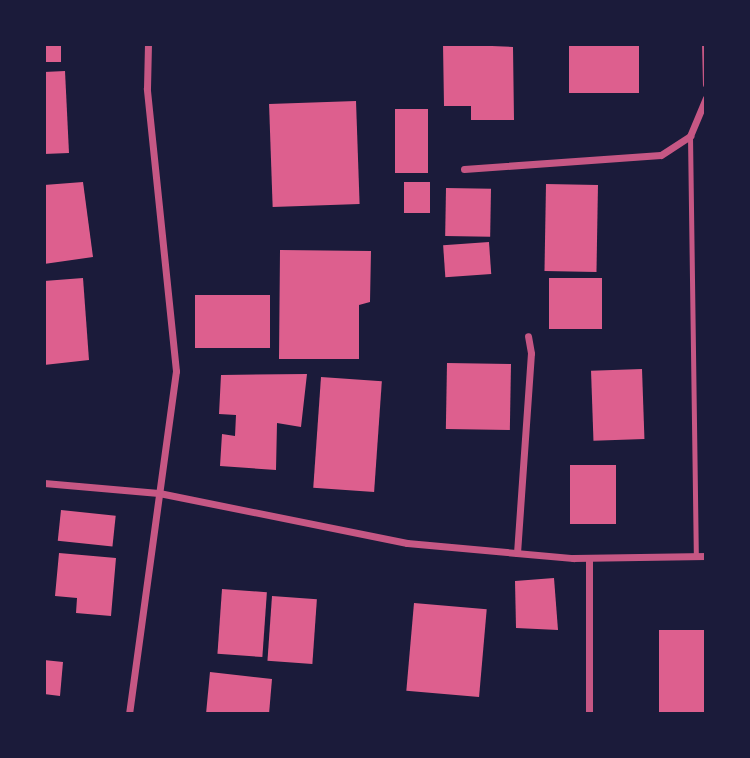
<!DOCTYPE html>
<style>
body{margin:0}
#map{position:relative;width:750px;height:758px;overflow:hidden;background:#1b1b3a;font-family:"IBM Plex Serif",serif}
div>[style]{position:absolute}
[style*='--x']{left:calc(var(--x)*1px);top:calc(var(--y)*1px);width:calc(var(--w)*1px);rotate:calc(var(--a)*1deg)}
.building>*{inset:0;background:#dd5f8e;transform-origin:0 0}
.service>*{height:5px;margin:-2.5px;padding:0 2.5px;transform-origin:2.5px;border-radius:2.5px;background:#c65784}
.minor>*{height:7px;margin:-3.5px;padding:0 3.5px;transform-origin:3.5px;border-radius:3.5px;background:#c65784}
span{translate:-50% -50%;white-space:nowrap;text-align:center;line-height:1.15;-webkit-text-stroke:6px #1b1b3a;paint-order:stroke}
.frame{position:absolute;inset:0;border:46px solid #1b1b3a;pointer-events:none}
</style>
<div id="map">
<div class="building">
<div style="left:44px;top:44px;width:17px;height:18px"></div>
<div style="clip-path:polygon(443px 44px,513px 47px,514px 120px,471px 120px,471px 106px,444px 106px)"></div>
<div style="left:569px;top:44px;width:70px;height:49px"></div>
<div style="clip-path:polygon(65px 71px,69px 153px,44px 154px,44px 72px)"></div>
<div style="left:356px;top:101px;width:103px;height:87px;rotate:88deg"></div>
<div style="left:395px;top:109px;width:33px;height:64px"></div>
<div style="clip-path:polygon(83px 182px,93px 257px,44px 264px,44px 185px)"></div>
<div style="left:404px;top:182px;width:26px;height:31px"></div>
<div style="left:546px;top:184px;width:52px;height:87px;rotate:1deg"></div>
<div style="left:446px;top:188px;width:45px;height:48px;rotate:1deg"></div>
<div style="left:489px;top:242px;width:32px;height:46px;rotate:86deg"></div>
<div style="clip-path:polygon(280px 250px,371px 251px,370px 302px,359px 305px,359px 359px,279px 359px)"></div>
<div style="clip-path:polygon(83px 278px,89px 360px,44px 365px,44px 281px)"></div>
<div style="left:602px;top:278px;width:51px;height:53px;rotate:90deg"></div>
<div style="left:270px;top:295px;width:53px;height:75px;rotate:90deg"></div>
<div style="left:447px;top:363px;width:64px;height:66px;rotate:1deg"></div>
<div style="left:642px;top:369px;width:70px;height:51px;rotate:88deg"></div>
<div style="clip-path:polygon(307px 374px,301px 427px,277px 423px,276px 470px,220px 466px,222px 434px,235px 436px,236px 415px,219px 414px,221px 375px)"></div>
<div style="left:321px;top:377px;width:61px;height:111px;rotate:4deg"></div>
<div style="left:570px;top:465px;width:46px;height:59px"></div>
<div style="left:61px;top:510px;width:55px;height:31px;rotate:6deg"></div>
<div style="clip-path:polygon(59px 553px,116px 558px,111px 616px,76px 613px,77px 598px,55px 596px)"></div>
<div style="clip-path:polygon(554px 578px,558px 630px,516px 628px,515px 581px)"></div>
<div style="left:222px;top:589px;width:45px;height:65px;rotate:4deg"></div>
<div style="left:272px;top:596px;width:45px;height:65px;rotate:4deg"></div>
<div style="left:414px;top:603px;width:73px;height:88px;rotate:5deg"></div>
<div style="left:659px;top:630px;width:47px;height:84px"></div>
<div style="clip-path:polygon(44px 660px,63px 662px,60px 696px,44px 694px)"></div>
<div style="clip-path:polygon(210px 672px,272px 679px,269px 714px,206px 714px)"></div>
</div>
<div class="service">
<div style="--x:690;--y:136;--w:420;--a:89.2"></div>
</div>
<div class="minor">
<div style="--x:705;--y:44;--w:40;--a:88.6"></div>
<div style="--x:464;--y:169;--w:197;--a:-4.1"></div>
<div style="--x:661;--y:155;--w:35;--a:-33"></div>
<div style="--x:690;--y:136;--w:41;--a:-67.2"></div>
<div style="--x:44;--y:483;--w:115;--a:5"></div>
<div style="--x:159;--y:493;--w:253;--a:11.4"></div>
<div style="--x:407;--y:543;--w:167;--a:5.2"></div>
<div style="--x:573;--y:558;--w:133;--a:-0.9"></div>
<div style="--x:517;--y:553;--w:200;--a:-86"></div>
<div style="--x:531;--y:353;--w:17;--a:-100"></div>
<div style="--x:129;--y:714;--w:346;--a:-82.2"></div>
<div style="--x:176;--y:371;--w:284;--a:-95.9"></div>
<div style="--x:147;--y:88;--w:44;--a:-88.7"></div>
<div style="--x:589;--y:714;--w:156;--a:-90"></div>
</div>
<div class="frame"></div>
</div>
